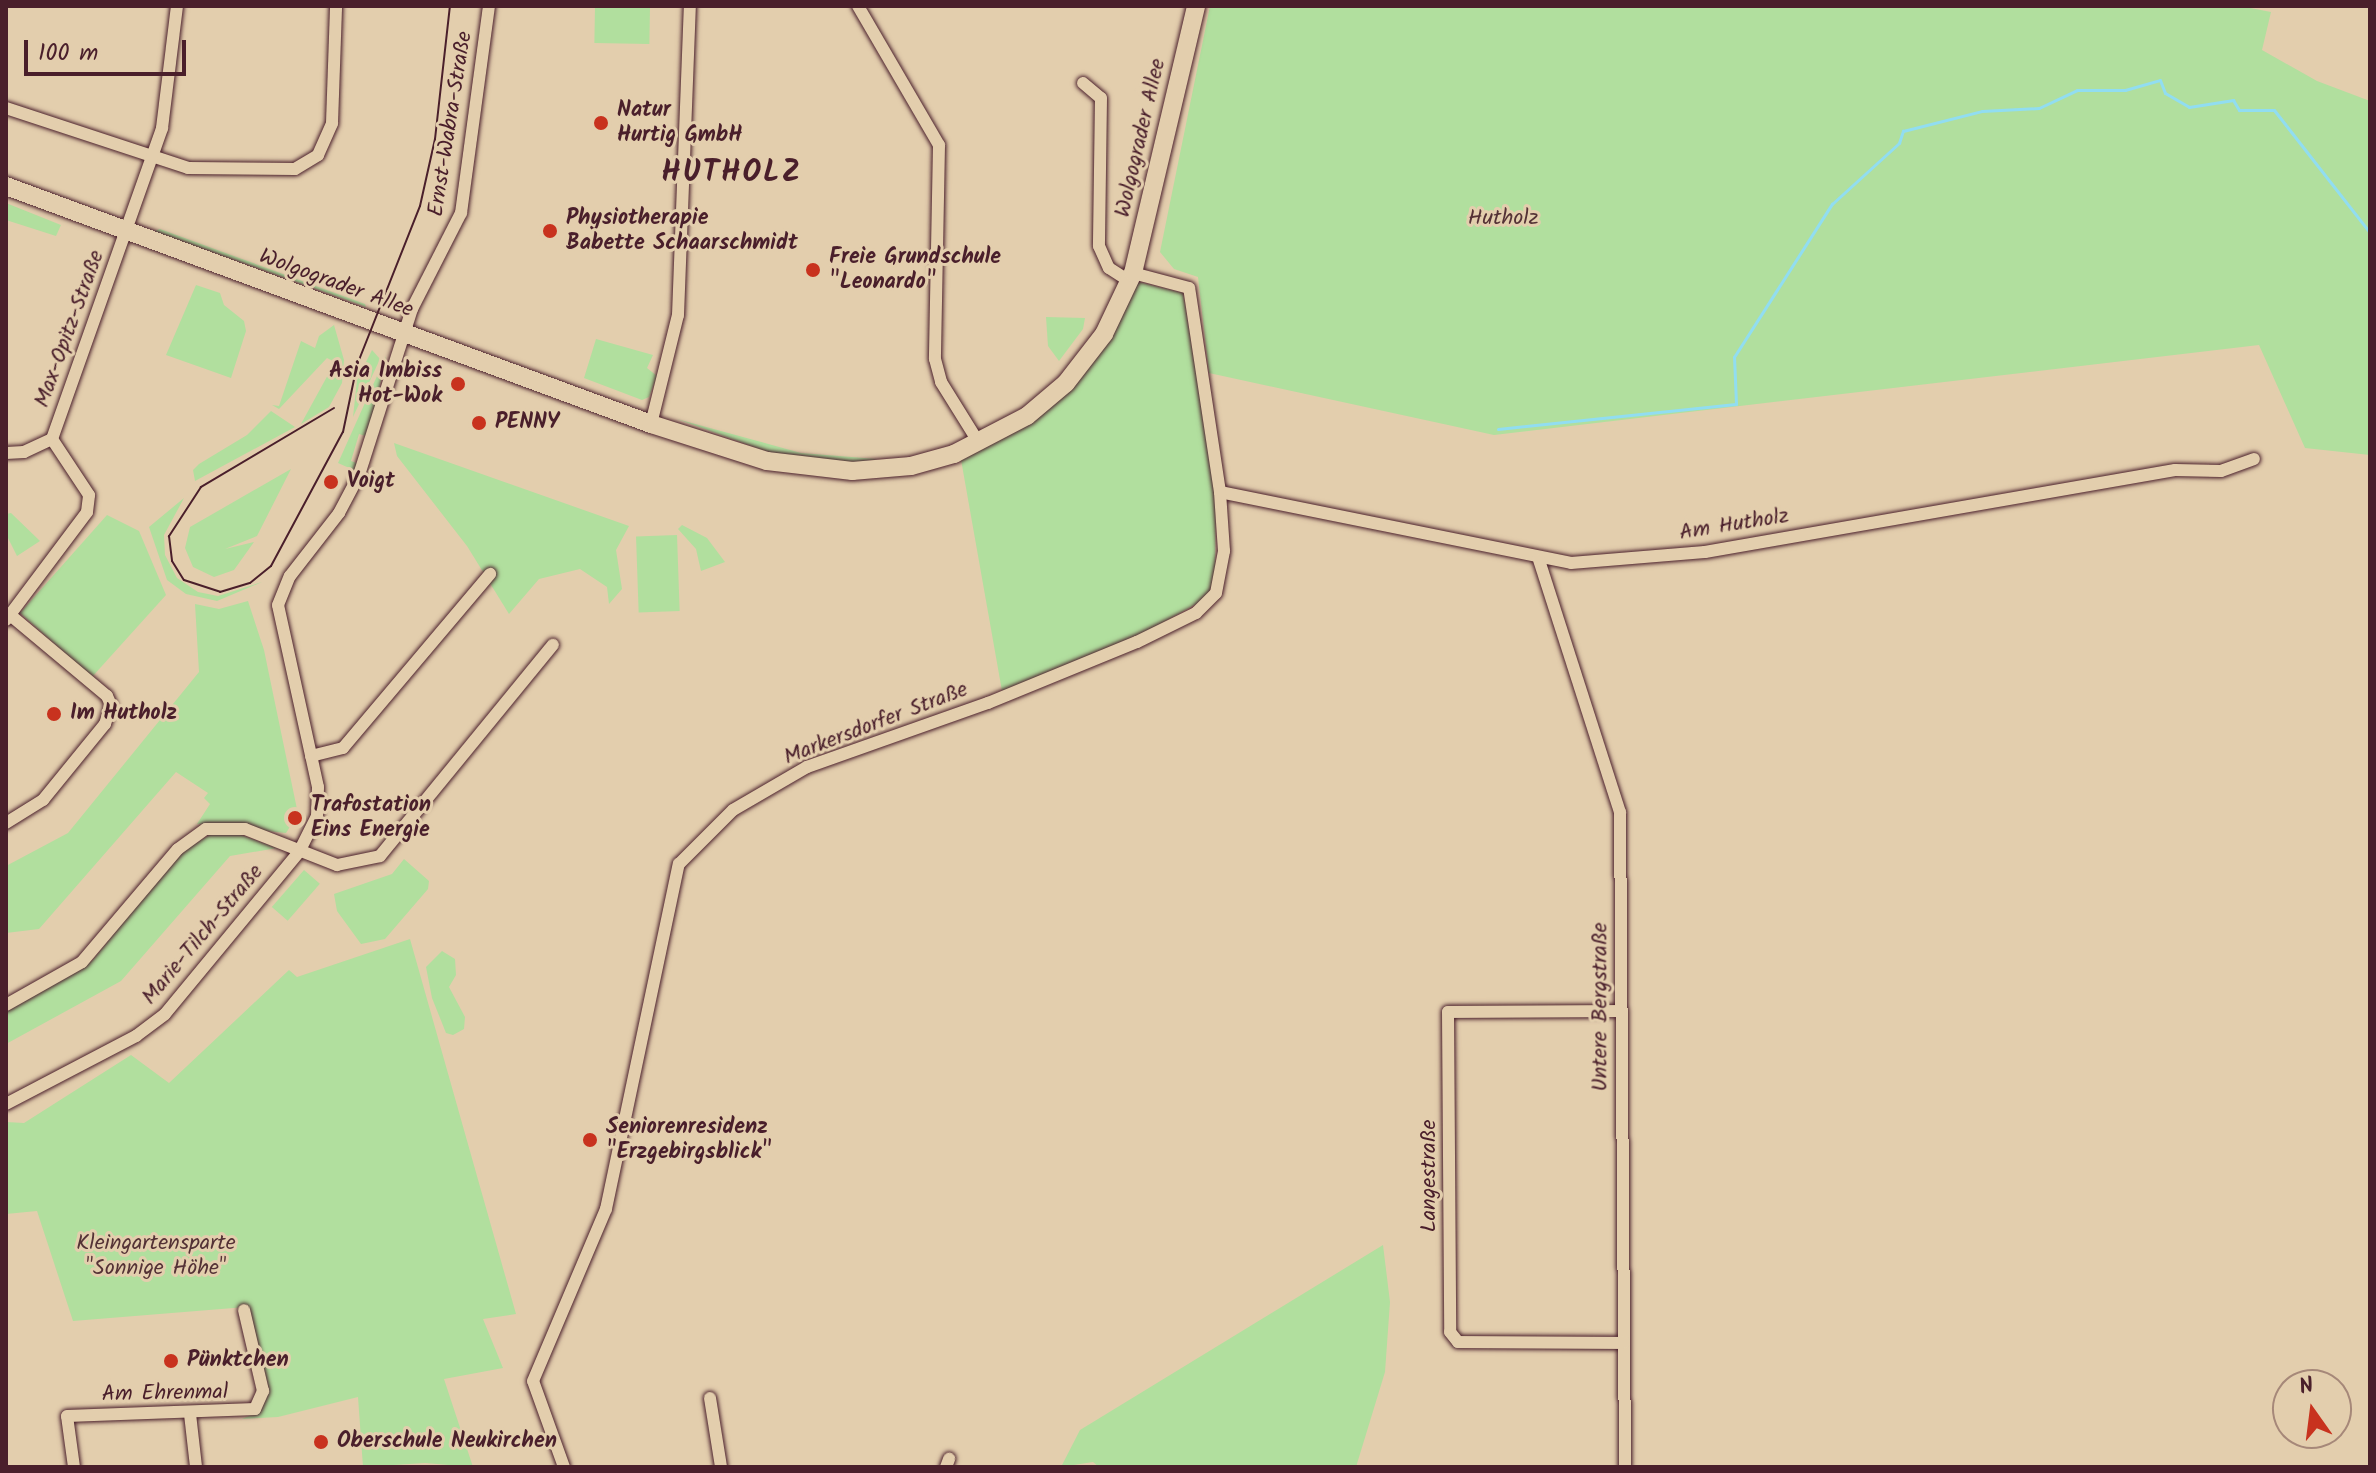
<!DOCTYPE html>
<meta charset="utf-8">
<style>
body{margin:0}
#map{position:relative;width:2376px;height:1473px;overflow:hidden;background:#e3cead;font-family:Kalam,sans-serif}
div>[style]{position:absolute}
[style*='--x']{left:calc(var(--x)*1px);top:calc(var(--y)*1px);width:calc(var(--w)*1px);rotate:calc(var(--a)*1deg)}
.green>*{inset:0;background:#b1df9e;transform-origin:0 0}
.stream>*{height:3px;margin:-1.5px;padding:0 1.5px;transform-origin:1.5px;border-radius:1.5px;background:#91ddf1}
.roads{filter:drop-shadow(0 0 2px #4a1f2b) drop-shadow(0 0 2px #4a1f2b)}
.street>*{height:12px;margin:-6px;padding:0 6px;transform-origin:6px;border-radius:6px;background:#e3cead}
.secondary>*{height:18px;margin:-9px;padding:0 9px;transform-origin:9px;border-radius:9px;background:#e3cead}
.tram>*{height:2px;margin:-1px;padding:0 1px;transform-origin:1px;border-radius:1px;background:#4a1f2b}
.dots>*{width:22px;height:22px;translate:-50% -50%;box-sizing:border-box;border:4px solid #e3cead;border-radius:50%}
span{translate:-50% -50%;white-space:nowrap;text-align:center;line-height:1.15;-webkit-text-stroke:6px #e3cead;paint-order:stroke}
.poi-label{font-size:22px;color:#4a1f2b;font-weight:700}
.left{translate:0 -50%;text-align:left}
.right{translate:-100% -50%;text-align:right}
.street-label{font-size:22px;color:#4a1f2b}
.park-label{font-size:22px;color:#543236}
.district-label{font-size:30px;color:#4a1f2b;font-weight:700;letter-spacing:2px}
.frame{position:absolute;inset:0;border:8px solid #4a1f2b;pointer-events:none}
.north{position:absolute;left:2272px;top:1369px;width:80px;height:80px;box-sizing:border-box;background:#e3cead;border:2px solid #a68879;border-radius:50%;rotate:346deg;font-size:22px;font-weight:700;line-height:32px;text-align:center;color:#4a1f2b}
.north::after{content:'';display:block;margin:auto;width:28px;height:36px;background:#c8321e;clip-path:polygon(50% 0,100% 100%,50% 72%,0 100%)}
.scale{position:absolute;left:24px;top:40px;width:162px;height:36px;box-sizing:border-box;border:4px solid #4a1f2b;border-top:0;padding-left:10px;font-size:24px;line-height:28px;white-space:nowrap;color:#4a1f2b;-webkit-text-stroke:6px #e3cead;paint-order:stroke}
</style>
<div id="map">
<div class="green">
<div style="clip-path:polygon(1210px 6px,2240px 6px,2271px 12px,2262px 50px,2317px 81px,2370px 101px,2370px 455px,2305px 448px,2259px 345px,1494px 435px,1209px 373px,1198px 277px,1174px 269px,1160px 252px)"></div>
<div style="left:595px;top:7px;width:55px;height:36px;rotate:1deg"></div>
<div style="clip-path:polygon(6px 203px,61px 225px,56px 236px,6px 220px)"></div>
<div style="clip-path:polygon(160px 229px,365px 304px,366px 307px,154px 231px)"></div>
<div style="clip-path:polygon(1138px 282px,1183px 293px,1216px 491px,1215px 576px,1207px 598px,1135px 638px,1002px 691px,960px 454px,1039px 416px)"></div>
<div style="clip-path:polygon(196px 285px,220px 293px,224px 305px,244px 321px,246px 331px,231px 378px,166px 355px)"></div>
<div style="clip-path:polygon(1046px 317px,1085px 318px,1083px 329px,1059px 361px,1048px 346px)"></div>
<div style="clip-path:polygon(334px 325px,344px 360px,342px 383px,329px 407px,301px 424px,335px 362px,327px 358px,279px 409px,272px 405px,279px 406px,301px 341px,315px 348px,319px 336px)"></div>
<div style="clip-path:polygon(596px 339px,653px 355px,647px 368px,657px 376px,649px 397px,642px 400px,584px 378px)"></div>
<div style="clip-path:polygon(372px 350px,380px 359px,353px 417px,357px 380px)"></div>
<div style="clip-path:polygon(386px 356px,369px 437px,359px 434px,351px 461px,359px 464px,356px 471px,338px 463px)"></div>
<div style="clip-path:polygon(271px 411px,295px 427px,195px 481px,193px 470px,199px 464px,247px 435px)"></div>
<div style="clip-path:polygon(677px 419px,801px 453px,877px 459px,854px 464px,774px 454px)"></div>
<div style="clip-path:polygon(394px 443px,629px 526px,616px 550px,622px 589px,609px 604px,607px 587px,580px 569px,539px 579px,509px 614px,467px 546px,397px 456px)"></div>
<div style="clip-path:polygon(291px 469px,257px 536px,225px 549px,254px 542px,234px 570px,214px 577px,193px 567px,185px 548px,190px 527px)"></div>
<div style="clip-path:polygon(184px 498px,164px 535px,165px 555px,177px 578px,198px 592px,218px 596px,262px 582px,217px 601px,186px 594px,167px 580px,149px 527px)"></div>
<div style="clip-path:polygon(11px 513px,40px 541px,17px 556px,6px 534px,6px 514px)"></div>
<div style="clip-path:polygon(107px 515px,139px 531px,166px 595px,92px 677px,20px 613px)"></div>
<div style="clip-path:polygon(682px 525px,707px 538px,725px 562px,701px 571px,696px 549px,678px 529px)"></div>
<div style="left:677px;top:535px;width:76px;height:41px;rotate:88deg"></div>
<div style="clip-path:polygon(248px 601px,264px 650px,298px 814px,286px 833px,197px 824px,210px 804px,204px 798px,208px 793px,176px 772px,39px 929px,6px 933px,6px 866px,68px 833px,199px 672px,195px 604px,219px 609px)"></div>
<div style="clip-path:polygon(215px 832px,233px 832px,277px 848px,230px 856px,121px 981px,6px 1044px,6px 1012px,92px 961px,180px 852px)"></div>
<div style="clip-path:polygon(404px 859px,429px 881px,428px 889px,385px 939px,361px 944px,337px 911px,334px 894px,392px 874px)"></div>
<div style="left:304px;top:870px;width:21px;height:49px;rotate:41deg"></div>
<div style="clip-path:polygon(410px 939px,516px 1314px,483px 1319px,503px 1368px,444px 1379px,473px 1467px,425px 1463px,363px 1467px,358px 1397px,278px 1417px,242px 1419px,257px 1412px,269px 1393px,246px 1307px,73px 1321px,37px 1211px,6px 1214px,6px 1122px,24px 1123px,131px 1055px,169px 1083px,289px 970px,297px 977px)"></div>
<div style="clip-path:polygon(442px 951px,455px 959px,456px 975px,449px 987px,465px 1017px,464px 1029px,453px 1035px,446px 1033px,432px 998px,426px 967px)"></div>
<div style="clip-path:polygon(1383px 1245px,1390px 1302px,1385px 1372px,1356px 1467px,1099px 1467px,1093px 1462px,1061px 1467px,1080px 1430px)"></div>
</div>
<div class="stream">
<div style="--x:1498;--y:429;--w:239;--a:-6"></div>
<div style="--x:1736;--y:404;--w:47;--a:-92.4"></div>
<div style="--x:1734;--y:357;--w:182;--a:-57.4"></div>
<div style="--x:1832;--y:204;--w:91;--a:-42.3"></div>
<div style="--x:1899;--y:143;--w:13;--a:-72"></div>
<div style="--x:1903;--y:131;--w:81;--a:-14.2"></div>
<div style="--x:1982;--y:111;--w:57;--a:-3"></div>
<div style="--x:2039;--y:108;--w:42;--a:-25.3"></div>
<div style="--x:2077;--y:90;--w:48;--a:0"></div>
<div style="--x:2125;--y:90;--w:36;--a:-16"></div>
<div style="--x:2160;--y:80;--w:14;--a:69"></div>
<div style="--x:2165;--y:93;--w:28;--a:30"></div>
<div style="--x:2189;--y:107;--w:45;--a:-9"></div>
<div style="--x:2233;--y:100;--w:12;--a:59"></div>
<div style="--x:2239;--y:110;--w:35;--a:0"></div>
<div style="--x:2274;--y:110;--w:156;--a:52"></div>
</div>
<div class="roads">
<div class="street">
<div style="--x:858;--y:6;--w:161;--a:59.8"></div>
<div style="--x:939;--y:145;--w:214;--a:91.1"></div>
<div style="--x:935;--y:359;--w:24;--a:75"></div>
<div style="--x:941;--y:382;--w:72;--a:58.1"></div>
<div style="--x:1083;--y:83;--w:23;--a:40"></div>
<div style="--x:1101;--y:98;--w:148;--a:90.8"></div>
<div style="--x:1099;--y:246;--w:24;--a:66"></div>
<div style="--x:1109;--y:268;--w:24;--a:33"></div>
<div style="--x:6;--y:108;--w:192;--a:18.2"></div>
<div style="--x:188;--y:168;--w:107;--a:0.5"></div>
<div style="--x:295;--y:169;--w:27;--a:-31"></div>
<div style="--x:318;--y:155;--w:35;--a:-66"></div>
<div style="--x:332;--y:123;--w:117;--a:-88"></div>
<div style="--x:651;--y:424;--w:112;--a:-76.1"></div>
<div style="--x:678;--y:315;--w:309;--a:-87.8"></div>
<div style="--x:6;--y:453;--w:18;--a:-3"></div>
<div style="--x:24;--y:452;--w:31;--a:-25"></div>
<div style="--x:52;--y:439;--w:330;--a:-70.5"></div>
<div style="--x:162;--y:128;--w:123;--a:-83"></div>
<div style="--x:1220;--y:492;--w:358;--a:11.4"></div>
<div style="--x:1571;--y:563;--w:134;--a:-4.7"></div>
<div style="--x:1705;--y:552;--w:477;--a:-9.9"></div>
<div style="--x:2175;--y:470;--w:46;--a:1.2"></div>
<div style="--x:2221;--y:471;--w:35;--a:-20"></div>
<div style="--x:1539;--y:560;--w:265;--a:72.2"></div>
<div style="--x:1620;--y:812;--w:655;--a:89.56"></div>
<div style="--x:6;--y:620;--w:135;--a:-53.1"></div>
<div style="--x:87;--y:512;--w:17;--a:-83"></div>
<div style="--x:89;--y:495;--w:67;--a:-123.5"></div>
<div style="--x:311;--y:756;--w:33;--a:-14"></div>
<div style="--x:343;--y:748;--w:228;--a:-49.8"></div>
<div style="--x:6;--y:823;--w:44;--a:-31.9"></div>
<div style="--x:43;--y:800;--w:98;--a:-50.8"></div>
<div style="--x:105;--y:724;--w:20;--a:-72"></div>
<div style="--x:111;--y:705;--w:10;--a:-114"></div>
<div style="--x:107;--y:696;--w:126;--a:-140.1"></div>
<div style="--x:6;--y:1005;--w:87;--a:-29.5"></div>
<div style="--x:82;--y:962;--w:148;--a:-49.7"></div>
<div style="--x:178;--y:849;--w:34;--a:-36"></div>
<div style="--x:206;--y:829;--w:39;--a:0"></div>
<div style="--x:245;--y:829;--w:99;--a:21.4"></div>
<div style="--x:337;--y:865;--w:44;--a:-11.8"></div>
<div style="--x:380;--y:856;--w:273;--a:-50.7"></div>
<div style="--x:1620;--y:1011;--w:172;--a:179.7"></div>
<div style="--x:1448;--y:1012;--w:320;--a:89.6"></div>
<div style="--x:1450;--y:1332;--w:13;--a:51"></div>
<div style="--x:1458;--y:1342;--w:166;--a:0.3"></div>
<div style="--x:6;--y:1104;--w:147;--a:-27.6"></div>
<div style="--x:136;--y:1036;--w:36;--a:-37"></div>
<div style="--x:165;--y:1014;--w:210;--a:-50.4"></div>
<div style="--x:299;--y:852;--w:40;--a:-63.4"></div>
<div style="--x:317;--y:816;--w:29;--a:-88"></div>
<div style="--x:318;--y:787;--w:186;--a:-102.4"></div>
<div style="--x:278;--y:605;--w:31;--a:-68"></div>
<div style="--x:290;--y:576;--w:80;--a:-52.1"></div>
<div style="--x:339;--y:513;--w:43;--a:-62.2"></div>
<div style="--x:359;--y:475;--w:174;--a:-72.3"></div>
<div style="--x:412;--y:309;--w:108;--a:-63"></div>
<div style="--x:461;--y:213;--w:209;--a:-82.3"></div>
<div style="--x:710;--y:1398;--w:70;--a:80.9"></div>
<div style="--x:190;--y:1414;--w:53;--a:83.5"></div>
<div style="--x:74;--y:1467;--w:51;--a:-97.8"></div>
<div style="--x:67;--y:1416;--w:188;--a:-2.1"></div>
<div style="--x:255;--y:1409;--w:20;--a:-66"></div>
<div style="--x:263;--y:1391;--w:83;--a:-103.2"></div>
<div style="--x:564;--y:1467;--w:91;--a:-109.8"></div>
<div style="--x:533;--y:1381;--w:187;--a:-67"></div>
<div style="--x:606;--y:1209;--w:353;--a:-78.1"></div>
<div style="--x:679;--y:864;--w:76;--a:-45"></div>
<div style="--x:733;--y:810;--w:86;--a:-30.2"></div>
<div style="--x:807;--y:767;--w:192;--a:-19.5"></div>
<div style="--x:988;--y:703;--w:161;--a:-22.3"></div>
<div style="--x:1137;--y:642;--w:66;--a:-26.2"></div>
<div style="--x:1196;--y:613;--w:28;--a:-45"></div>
<div style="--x:1216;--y:593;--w:43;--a:-79.2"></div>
<div style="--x:1224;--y:551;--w:59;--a:-93.9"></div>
<div style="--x:1220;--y:492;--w:206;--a:-98.6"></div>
<div style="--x:1189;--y:288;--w:58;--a:-165"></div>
<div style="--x:946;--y:1467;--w:9;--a:-69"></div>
</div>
<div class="secondary">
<div style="--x:6;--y:186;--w:688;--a:20.25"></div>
<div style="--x:651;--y:424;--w:122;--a:17.7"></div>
<div style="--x:767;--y:461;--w:86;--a:6.7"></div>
<div style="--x:852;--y:471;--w:59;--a:-4.8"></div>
<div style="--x:911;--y:466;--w:45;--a:-15.6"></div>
<div style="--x:954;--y:454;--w:82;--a:-27.5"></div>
<div style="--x:1027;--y:416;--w:51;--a:-40.2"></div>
<div style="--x:1066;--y:383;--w:62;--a:-52.2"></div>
<div style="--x:1104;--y:334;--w:68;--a:-64.6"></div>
<div style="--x:1133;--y:273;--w:274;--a:-76.7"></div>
</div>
</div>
<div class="tram">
<div style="--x:334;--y:408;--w:155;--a:149.3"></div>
<div style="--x:201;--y:487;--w:59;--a:123.1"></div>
<div style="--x:169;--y:536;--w:25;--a:83"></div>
<div style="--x:172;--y:561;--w:22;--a:58"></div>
<div style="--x:184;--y:580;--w:38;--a:18"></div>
<div style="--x:220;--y:592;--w:31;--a:-17"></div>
<div style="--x:250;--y:583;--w:27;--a:-39"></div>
<div style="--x:271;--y:566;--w:152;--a:-61.8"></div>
<div style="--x:343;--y:432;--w:68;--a:-78.2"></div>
<div style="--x:357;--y:365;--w:171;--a:-68.4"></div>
<div style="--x:420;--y:206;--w:69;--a:-77.4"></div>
<div style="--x:435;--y:139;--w:134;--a:-83.6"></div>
</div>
<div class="dots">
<div style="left:601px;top:123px;background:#c8321e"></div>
<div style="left:550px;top:231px;background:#c8321e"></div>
<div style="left:813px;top:270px;background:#c8321e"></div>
<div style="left:458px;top:384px;background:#c8321e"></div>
<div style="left:479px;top:423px;background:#c8321e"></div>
<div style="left:331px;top:482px;background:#c8321e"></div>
<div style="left:54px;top:714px;background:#c8321e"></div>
<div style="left:295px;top:818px;background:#c8321e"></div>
<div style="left:590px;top:1140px;background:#c8321e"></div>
<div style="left:171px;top:1361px;background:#c8321e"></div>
<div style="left:321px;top:1442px;background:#c8321e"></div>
</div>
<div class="poi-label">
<span class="left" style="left:617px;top:123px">Natur<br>Hurtig GmbH</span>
<span class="left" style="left:566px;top:231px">Physiotherapie<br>Babette Schaarschmidt</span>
<span class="left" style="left:829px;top:270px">Freie Grundschule<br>"Leonardo"</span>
<span class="right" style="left:442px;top:384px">Asia Imbiss<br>Hot-Wok</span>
<span class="left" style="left:495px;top:423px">PENNY</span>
<span class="left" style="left:347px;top:482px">Voigt</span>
<span class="left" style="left:70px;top:714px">Im Hutholz</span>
<span class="left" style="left:311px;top:818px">Trafostation<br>Eins Energie</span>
<span class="left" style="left:606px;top:1140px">Seniorenresidenz<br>"Erzgebirgsblick"</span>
<span class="left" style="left:187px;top:1361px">Pünktchen</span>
<span class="left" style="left:337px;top:1442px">Oberschule Neukirchen</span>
</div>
<div class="street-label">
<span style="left:451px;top:124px;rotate:-81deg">Ernst-Wabra-Straße</span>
<span style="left:1141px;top:138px;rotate:-77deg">Wolgograder Allee</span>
<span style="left:336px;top:284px;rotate:20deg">Wolgograder Allee</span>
<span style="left:70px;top:329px;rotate:-70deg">Max-Opitz-Straße</span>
<span style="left:1734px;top:525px;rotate:-9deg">Am Hutholz</span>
<span style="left:876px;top:724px;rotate:-21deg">Markersdorfer Straße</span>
<span style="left:203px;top:935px;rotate:-50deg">Marie-Tilch-Straße</span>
<span style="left:1601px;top:1007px;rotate:-90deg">Untere Bergstraße</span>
<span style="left:1430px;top:1176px;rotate:-90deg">Langestraße</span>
<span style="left:165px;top:1394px;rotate:-1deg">Am Ehrenmal</span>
</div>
<div class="park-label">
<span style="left:1503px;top:219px">Hutholz</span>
<span style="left:156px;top:1256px">Kleingartensparte<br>"Sonnige Höhe"</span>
</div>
<div class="district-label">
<span style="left:732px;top:173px">HUTHOLZ</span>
</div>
<div class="frame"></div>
<div class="north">N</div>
<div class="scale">100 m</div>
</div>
